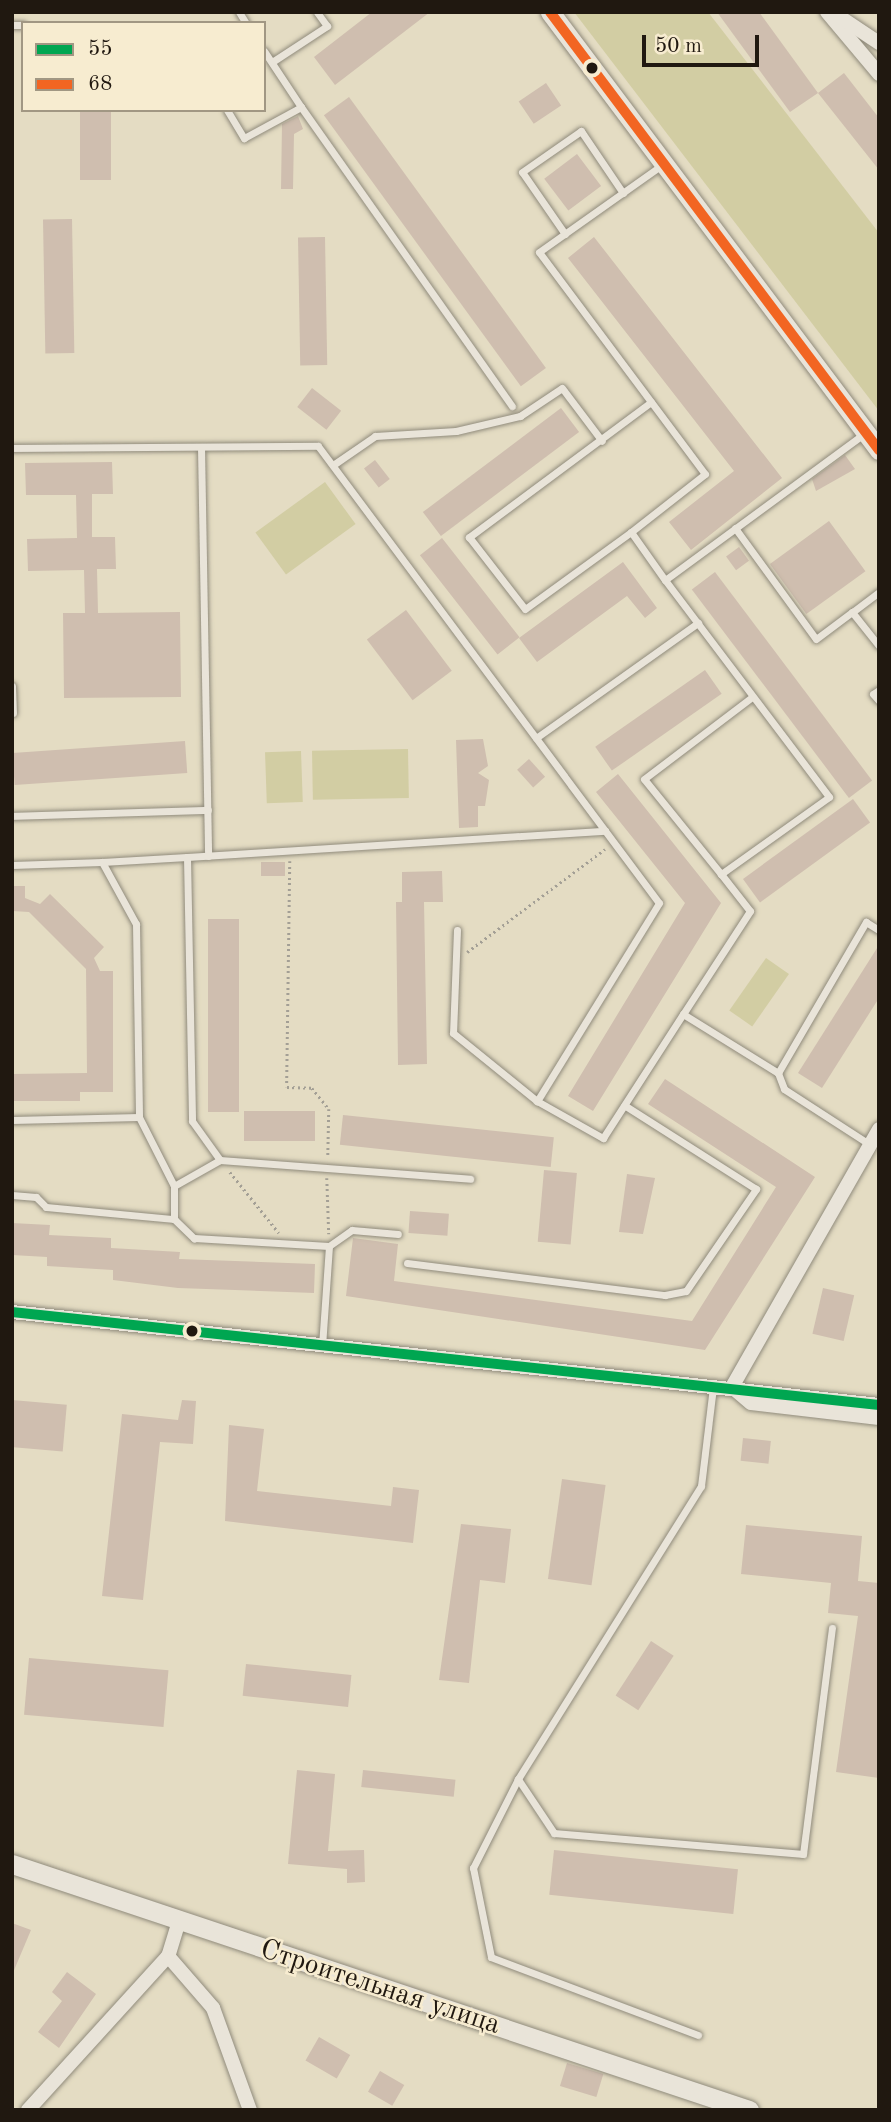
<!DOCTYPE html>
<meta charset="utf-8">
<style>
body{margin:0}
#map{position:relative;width:891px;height:2122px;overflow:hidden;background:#e4dcc3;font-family:"Old Standard TT",serif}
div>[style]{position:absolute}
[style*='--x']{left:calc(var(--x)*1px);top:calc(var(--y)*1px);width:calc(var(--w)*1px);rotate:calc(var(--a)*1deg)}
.green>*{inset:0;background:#d2cda3;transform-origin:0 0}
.building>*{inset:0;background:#cfbeaf;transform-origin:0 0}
.path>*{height:2.5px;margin-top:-1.25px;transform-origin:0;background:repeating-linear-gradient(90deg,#a39f95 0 2px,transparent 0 5.5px)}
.roads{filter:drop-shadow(0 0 2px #908b7c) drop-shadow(0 0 2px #908b7c)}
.service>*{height:7px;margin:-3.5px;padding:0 3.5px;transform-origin:3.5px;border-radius:3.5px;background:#e9e4d9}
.minor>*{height:14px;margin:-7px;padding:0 7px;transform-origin:7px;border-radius:7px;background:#e9e4d9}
.secondary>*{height:19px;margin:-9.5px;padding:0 9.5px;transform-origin:9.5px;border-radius:9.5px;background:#e9e4d9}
.bus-1>*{height:10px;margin:-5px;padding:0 5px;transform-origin:5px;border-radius:5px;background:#00a651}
.bus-2>*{height:10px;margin:-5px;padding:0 5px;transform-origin:5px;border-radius:5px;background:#f26522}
.dots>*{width:19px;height:19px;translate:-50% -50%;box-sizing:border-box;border:4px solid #f7ecd0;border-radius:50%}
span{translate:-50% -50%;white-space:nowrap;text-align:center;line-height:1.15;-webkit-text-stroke:5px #f7ecd0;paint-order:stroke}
.street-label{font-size:28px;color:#201810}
.frame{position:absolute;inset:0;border:14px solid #201810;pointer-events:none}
.legend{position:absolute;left:21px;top:21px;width:245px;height:91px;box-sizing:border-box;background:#f7ecd0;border:2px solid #a19783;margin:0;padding:9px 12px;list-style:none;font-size:21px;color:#201810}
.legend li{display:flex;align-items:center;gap:14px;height:35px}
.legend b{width:35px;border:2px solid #a19783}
.scale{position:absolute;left:642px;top:35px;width:117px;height:32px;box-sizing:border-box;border:4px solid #201810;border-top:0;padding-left:9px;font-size:21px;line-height:24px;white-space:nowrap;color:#201810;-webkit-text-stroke:5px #f7ecd0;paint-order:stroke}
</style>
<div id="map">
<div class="green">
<div style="clip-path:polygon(574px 12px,708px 12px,879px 233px,879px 411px)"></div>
<div style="left:325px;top:482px;width:52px;height:86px;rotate:54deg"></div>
<div style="left:408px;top:749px;width:49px;height:96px;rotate:89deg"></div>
<div style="left:301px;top:751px;width:51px;height:36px;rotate:88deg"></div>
<div style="left:766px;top:958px;width:28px;height:64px;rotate:35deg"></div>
</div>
<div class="building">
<div style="clip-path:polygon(372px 12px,430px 12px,335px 85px,314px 57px)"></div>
<div style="clip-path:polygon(717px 12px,759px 12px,818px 93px,790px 112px)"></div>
<div style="clip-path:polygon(844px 73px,879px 118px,879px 170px,818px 93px)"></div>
<div style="left:546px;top:83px;width:27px;height:33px;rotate:56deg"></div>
<div style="left:349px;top:97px;width:335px;height:31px;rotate:54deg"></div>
<div style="left:80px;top:110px;width:31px;height:70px"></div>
<div style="clip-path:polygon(298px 116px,303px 129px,294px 134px,293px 189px,281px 189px,282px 124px)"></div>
<div style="left:577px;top:154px;width:40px;height:41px;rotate:53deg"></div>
<div style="left:72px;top:219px;width:134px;height:29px;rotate:89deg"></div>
<div style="left:325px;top:237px;width:128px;height:27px;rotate:89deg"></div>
<div style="clip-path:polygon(594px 237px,782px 478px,691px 550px,669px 522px,734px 471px,568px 258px)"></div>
<div style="left:312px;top:388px;width:37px;height:24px;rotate:38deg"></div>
<div style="left:561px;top:408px;width:30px;height:173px;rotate:53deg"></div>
<div style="clip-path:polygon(845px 455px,855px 469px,816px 491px,812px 479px)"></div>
<div style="left:375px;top:460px;width:24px;height:14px;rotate:52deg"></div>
<div style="clip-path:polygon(112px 462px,113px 494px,92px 494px,92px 537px,115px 537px,116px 569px,97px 569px,98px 613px,180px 612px,181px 697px,64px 698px,63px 613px,85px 613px,84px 570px,28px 571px,27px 539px,77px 538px,76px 495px,26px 495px,25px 463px)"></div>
<div style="left:829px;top:521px;width:62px;height:73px;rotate:54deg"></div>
<div style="left:442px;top:538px;width:126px;height:28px;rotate:52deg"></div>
<div style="left:739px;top:547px;width:17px;height:16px;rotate:54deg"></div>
<div style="clip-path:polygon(623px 562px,657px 608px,645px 618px,627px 596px,537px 662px,519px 638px)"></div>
<div style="left:715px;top:572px;width:261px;height:29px;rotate:53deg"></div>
<div style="left:406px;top:610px;width:76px;height:49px;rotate:53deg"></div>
<div style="left:705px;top:670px;width:29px;height:134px;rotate:55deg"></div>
<div style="clip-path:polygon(483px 739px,488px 766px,478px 773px,489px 780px,485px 806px,478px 806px,478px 827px,459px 828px,456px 740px)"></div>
<div style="left:185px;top:741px;width:32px;height:173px;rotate:86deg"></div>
<div style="left:529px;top:759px;width:24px;height:16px;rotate:48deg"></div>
<div style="clip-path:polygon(618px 774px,721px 903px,593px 1111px,568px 1096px,685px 903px,596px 792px)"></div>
<div style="left:853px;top:799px;width:29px;height:136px;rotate:54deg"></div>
<div style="left:261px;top:862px;width:24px;height:14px"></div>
<div style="clip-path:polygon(442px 871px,443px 902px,424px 902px,427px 1064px,398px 1065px,396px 902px,402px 902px,402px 872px)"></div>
<div style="clip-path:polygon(12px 886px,25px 886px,25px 898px,40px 904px,50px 894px,104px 947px,94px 958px,100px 971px,113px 971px,113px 1092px,80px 1092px,80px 1101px,12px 1101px,12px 1074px,87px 1073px,86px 969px,29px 912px,12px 911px)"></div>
<div style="left:208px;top:919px;width:31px;height:193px"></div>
<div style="clip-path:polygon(879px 945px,879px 998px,822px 1088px,798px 1073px)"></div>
<div style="clip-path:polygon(665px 1079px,815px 1177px,705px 1350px,346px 1296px,353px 1238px,398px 1244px,394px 1281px,692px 1321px,776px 1187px,648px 1104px)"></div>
<div style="left:315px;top:1111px;width:30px;height:71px;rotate:90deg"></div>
<div style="left:343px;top:1115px;width:212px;height:30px;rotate:6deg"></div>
<div style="left:544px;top:1170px;width:33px;height:72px;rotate:5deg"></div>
<div style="clip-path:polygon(627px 1174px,655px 1178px,643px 1234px,619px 1232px)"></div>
<div style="left:410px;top:1211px;width:39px;height:22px;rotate:4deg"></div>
<div style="clip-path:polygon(12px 1223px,50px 1225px,49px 1235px,111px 1238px,111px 1248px,180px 1252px,179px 1259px,315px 1264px,314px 1293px,178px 1288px,113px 1280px,113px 1270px,47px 1266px,47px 1257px,12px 1255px)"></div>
<div style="left:823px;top:1288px;width:32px;height:47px;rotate:13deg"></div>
<div style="left:12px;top:1400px;width:55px;height:47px;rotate:5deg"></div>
<div style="clip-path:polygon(182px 1400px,196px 1401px,193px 1444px,160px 1442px,143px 1600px,102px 1596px,122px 1414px,178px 1420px)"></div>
<div style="clip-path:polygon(229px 1425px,264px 1429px,257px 1491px,391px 1506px,393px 1487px,419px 1490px,413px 1543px,225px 1521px)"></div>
<div style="left:743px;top:1438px;width:28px;height:23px;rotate:6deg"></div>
<div style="left:562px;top:1479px;width:44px;height:101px;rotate:8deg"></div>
<div style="clip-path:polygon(461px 1524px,511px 1529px,505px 1583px,480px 1580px,469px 1683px,439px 1680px)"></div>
<div style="clip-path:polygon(746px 1525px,862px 1536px,858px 1581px,879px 1583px,879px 1778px,836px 1772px,858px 1616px,828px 1613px,831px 1583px,741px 1574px)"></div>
<div style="left:651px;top:1641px;width:27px;height:65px;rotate:33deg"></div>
<div style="left:29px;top:1658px;width:140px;height:57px;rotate:5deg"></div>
<div style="left:246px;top:1664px;width:106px;height:32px;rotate:6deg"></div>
<div style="clip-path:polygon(297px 1770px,335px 1774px,328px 1851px,364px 1850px,365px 1882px,347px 1883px,347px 1869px,288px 1864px)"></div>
<div style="left:363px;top:1770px;width:93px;height:17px;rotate:6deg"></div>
<div style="left:554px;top:1850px;width:185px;height:45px;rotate:6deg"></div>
<div style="clip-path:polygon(12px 1923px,31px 1930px,12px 1975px)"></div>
<div style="clip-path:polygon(67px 1972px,96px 1994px,59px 2048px,38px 2032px,62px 2001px,52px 1992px)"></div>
<div style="left:319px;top:2037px;width:36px;height:27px;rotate:30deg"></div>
<div style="left:567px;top:2063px;width:38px;height:24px;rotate:17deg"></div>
<div style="left:380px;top:2071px;width:28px;height:24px;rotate:30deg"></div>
</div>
<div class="path">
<div style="--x:290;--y:861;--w:226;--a:90.8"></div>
<div style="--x:287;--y:1087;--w:25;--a:2"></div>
<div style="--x:312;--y:1088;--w:27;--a:51"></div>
<div style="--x:329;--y:1109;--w:48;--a:91.2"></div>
<div style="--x:467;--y:952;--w:172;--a:-36.7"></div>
<div style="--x:230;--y:1172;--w:78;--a:51.2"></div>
<div style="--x:327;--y:1178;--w:56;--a:88"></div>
</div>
<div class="roads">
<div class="service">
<div style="--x:239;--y:12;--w:13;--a:58"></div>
<div style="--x:12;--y:25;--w:11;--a:0"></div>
<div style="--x:264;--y:51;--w:67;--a:56.5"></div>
<div style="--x:272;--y:62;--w:66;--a:-33.2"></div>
<div style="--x:327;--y:26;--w:17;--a:-126"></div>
<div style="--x:227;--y:110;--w:33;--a:59"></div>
<div style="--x:244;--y:138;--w:65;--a:-28.5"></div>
<div style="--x:301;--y:107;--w:366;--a:54.8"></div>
<div style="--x:565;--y:234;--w:75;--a:-124.7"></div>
<div style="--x:522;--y:172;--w:72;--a:-34.8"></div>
<div style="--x:581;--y:131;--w:75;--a:55.9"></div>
<div style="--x:651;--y:402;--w:227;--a:143.4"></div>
<div style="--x:469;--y:537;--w:91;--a:52.1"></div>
<div style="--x:525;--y:609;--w:131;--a:-36"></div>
<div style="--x:631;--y:532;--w:59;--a:54.7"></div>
<div style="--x:665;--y:580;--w:248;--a:-36.3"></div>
<div style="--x:201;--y:447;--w:409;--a:89"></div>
<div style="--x:12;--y:448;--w:306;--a:-0.4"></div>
<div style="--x:318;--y:446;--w:570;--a:53.27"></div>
<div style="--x:659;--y:903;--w:233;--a:121.6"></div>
<div style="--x:333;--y:465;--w:51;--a:-34.6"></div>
<div style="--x:375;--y:436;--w:81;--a:-3.5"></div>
<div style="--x:456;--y:431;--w:66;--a:-13.2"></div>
<div style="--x:520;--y:416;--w:50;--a:-33.7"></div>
<div style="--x:562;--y:388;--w:66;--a:53"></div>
<div style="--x:735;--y:528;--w:137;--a:53.9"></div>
<div style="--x:816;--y:639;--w:45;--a:-36.9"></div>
<div style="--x:631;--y:532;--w:94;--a:-38.1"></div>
<div style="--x:705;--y:474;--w:277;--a:-126.8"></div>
<div style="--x:539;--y:252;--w:151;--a:-35.3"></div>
<div style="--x:665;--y:580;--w:272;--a:52.9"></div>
<div style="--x:829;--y:797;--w:133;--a:144.5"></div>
<div style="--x:721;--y:874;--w:47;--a:51.9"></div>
<div style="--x:750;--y:911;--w:123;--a:123"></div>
<div style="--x:879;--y:592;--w:34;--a:143"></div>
<div style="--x:852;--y:612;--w:43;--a:51.5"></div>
<div style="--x:12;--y:686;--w:27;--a:88"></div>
<div style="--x:879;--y:690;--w:7;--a:146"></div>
<div style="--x:873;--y:694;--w:9;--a:49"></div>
<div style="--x:536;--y:738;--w:199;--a:-35.4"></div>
<div style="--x:12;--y:816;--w:196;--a:-1.8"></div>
<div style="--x:187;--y:857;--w:419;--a:-3.6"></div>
<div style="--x:102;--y:862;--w:85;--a:-3.4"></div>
<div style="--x:187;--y:857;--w:264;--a:88.9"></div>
<div style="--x:192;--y:1121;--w:48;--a:54.3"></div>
<div style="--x:220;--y:1160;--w:251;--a:4.3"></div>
<div style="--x:12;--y:865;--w:90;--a:-1.9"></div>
<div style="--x:102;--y:862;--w:71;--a:61.3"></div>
<div style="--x:136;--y:924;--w:193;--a:89.1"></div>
<div style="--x:139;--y:1117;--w:127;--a:178.6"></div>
<div style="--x:721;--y:874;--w:122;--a:-129"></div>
<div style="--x:644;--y:779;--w:136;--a:-37.2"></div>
<div style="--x:457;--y:930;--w:103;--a:92.2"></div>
<div style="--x:453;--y:1033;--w:108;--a:39"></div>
<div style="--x:537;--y:1101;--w:76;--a:29.3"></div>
<div style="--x:603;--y:1138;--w:148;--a:-57.2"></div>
<div style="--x:683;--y:1014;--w:112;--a:31.8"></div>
<div style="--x:778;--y:1073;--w:17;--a:69"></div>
<div style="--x:784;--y:1089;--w:101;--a:32.9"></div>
<div style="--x:778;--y:1073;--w:175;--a:-59.8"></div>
<div style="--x:866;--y:922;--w:15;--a:32"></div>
<div style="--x:139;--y:1117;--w:77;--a:63.1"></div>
<div style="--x:12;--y:1195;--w:24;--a:5"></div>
<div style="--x:36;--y:1197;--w:14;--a:45"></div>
<div style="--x:46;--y:1207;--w:129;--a:5.4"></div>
<div style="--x:174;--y:1219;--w:28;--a:44"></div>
<div style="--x:194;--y:1238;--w:135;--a:3.4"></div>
<div style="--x:329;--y:1246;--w:100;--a:94"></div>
<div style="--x:174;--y:1219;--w:33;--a:-90"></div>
<div style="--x:174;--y:1186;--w:53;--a:-29.5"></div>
<div style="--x:329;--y:1246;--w:28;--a:-35"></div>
<div style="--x:352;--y:1230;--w:46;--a:5"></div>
<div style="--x:407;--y:1263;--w:260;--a:7.1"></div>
<div style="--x:665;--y:1295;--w:21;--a:-11"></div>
<div style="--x:686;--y:1291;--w:124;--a:-55.5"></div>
<div style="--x:756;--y:1189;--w:156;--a:-147.5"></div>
<div style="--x:518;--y:1779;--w:65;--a:56.3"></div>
<div style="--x:554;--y:1833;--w:250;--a:4.8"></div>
<div style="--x:803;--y:1854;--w:228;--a:-82.7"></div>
<div style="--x:698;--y:2035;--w:221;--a:-159.4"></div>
<div style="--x:491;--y:1957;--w:91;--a:-101.4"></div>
<div style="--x:473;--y:1868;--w:100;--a:-63.2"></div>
<div style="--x:518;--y:1779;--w:345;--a:-58"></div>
<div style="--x:701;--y:1486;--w:100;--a:-83.1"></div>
</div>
<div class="minor">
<div style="--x:827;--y:12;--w:81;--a:50"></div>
<div style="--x:834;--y:13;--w:54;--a:33.7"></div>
<div style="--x:12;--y:1312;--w:872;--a:6.12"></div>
<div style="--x:732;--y:1387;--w:297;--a:-60.3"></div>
<div style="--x:733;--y:1388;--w:23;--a:40"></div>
<div style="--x:751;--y:1403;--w:129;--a:6.7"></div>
<div style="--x:179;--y:1921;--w:37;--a:107"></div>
<div style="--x:168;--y:1956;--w:69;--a:49.1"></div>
<div style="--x:213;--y:2008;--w:109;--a:70.1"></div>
<div style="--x:28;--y:2110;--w:208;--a:-47.7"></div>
</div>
<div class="secondary">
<div style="--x:550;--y:12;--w:548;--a:53.09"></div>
<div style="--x:12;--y:1864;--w:777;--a:18.46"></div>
</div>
</div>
<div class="bus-1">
<div style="--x:12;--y:1312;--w:872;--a:6.12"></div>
</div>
<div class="bus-2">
<div style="--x:550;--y:12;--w:548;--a:53.09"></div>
</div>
<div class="dots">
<div style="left:592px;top:68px;background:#201810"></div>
<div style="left:192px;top:1331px;background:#201810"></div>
</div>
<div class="street-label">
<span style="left:380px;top:1988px;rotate:18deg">Строительная улица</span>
</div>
<div class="frame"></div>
<ul class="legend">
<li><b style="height:9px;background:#00a651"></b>55</li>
<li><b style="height:9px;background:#f26522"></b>68</li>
</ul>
<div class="scale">50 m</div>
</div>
